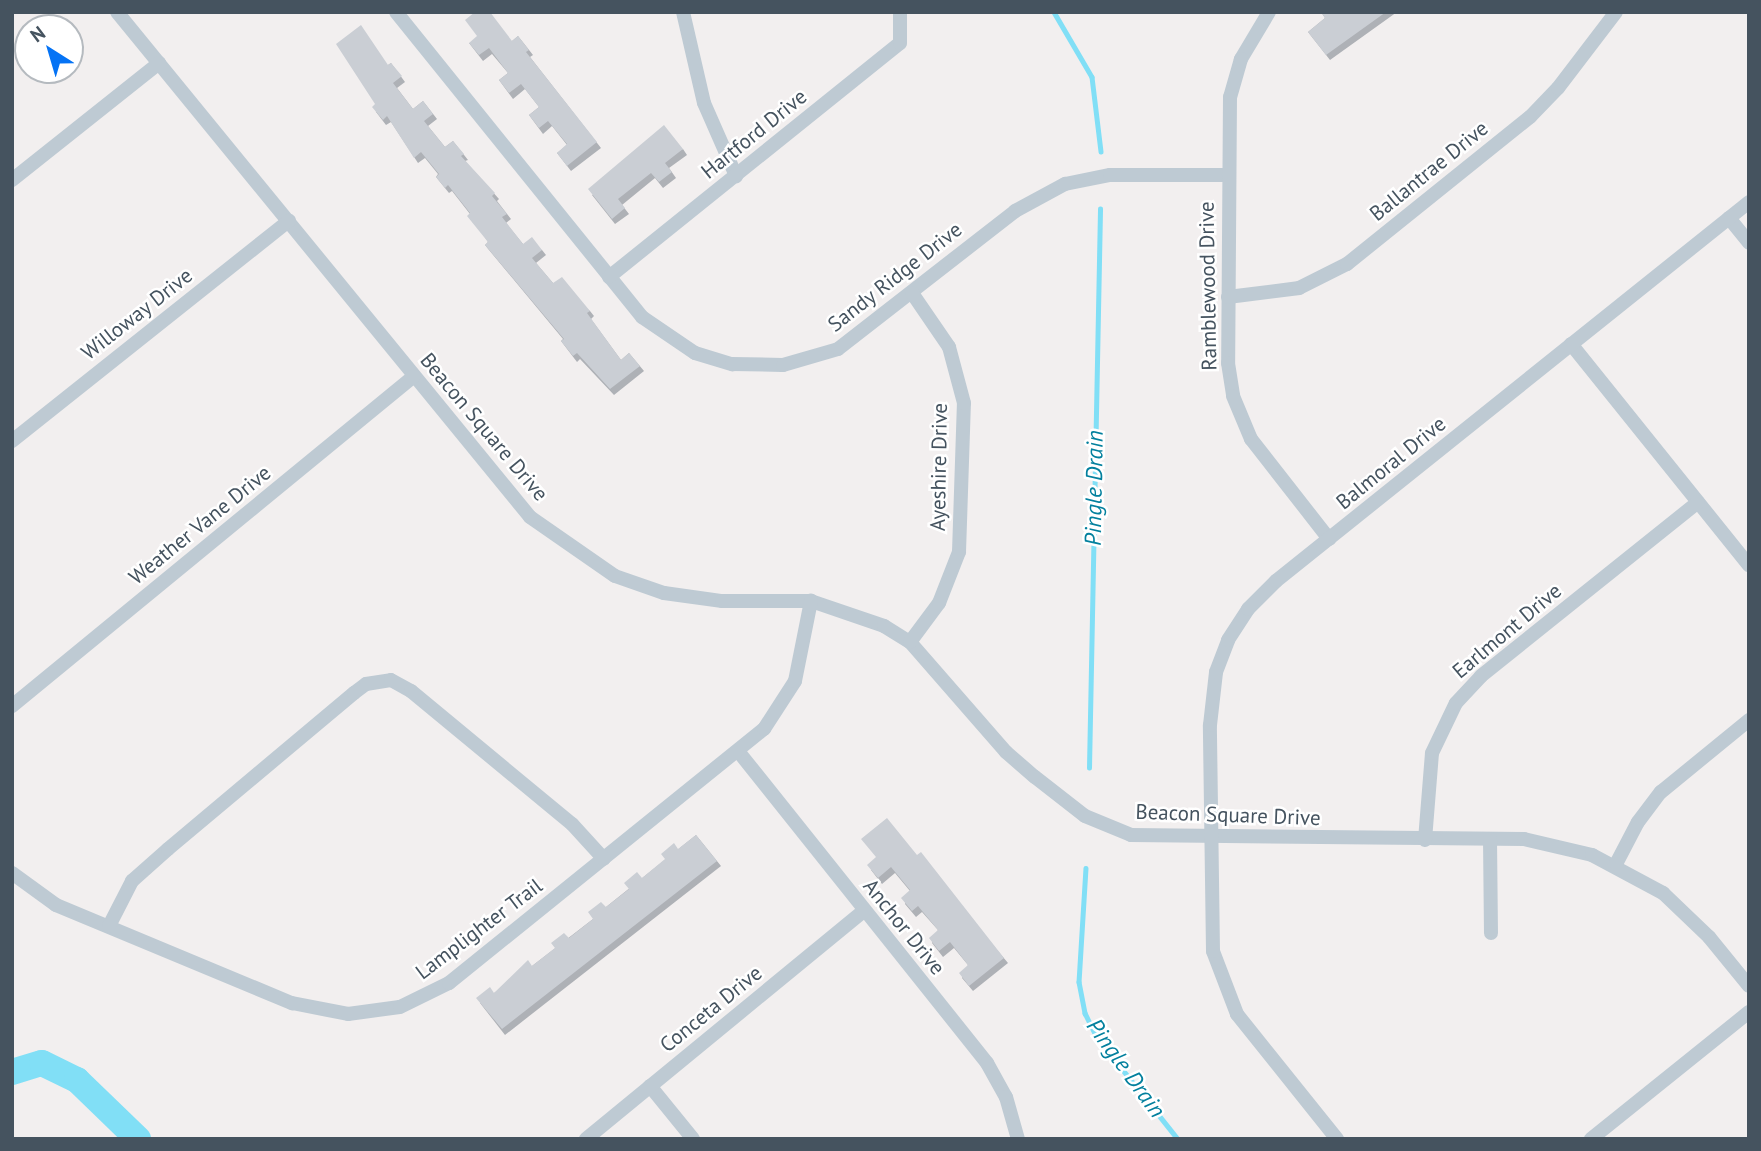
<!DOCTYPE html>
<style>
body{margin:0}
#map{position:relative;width:1761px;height:1151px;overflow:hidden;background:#f2efef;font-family:"PT Sans",sans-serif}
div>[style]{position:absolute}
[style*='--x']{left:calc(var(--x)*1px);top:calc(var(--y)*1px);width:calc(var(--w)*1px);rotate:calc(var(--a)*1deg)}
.stream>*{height:4.5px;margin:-2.25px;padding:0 2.25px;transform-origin:2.25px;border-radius:2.25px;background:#81dff6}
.river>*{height:26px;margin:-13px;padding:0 13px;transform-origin:13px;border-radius:13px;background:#81dff6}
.minor>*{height:14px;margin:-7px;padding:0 7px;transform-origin:7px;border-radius:7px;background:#becad3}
.wall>*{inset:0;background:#aeb1b6}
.building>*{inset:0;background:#caced4}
span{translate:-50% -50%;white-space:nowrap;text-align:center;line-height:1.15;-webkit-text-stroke:5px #fff;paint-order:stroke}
.street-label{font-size:21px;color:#45535f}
.water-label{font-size:23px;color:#03809e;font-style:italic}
.frame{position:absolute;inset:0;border:14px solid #45535f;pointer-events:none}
.north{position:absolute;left:14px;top:14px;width:70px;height:70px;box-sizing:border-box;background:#fff;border:2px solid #b5babf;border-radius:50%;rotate:323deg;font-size:19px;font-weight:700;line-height:28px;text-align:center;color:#45535f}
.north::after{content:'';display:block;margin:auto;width:24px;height:32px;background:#0573f5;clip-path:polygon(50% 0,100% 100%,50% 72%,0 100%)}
</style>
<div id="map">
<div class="stream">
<div style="--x:1054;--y:12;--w:75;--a:59.7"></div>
<div style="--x:1092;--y:77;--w:75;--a:83.1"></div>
<div style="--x:1089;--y:768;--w:559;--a:-88.87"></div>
<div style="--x:1086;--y:868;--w:114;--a:93.5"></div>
<div style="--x:1079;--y:982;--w:32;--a:79"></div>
<div style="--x:1085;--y:1013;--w:25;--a:64"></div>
<div style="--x:1096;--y:1036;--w:132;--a:51.5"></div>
</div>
<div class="river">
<div style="--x:12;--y:1072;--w:31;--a:-17"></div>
<div style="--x:42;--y:1063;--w:39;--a:26"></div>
<div style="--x:77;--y:1080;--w:85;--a:44"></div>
</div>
<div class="minor">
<div style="--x:117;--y:12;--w:652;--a:50.72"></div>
<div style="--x:530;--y:517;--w:103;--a:34.8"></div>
<div style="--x:615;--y:576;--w:52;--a:19.1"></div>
<div style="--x:664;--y:593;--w:59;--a:7.9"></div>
<div style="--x:722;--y:601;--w:89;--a:0"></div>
<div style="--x:811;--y:601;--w:77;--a:18.9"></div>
<div style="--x:884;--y:626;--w:31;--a:32"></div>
<div style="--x:910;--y:642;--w:146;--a:48.9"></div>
<div style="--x:1006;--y:752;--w:38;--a:41"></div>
<div style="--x:1035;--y:777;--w:63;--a:38"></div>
<div style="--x:1085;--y:816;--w:50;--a:22.4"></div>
<div style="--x:1131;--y:835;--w:393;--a:0.6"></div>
<div style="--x:1524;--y:839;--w:70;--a:13.2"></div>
<div style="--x:1592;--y:855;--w:81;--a:28.2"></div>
<div style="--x:1663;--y:893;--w:64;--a:43.7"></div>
<div style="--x:1709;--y:937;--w:63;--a:50.8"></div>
<div style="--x:396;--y:12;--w:392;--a:51.1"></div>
<div style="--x:642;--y:317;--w:64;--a:34.2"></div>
<div style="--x:695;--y:353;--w:39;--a:17"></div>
<div style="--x:732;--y:364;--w:51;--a:1.1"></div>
<div style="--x:783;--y:365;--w:57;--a:-16.2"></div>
<div style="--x:838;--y:349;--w:224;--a:-37.9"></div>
<div style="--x:1015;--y:211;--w:57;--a:-28.4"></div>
<div style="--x:1065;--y:184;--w:46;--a:-11.3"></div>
<div style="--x:1110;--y:175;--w:118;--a:0"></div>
<div style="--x:683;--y:12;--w:93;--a:77"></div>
<div style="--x:704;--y:103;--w:80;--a:66.3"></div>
<div style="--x:1269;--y:12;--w:55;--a:120.8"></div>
<div style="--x:1241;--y:59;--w:40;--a:106"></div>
<div style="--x:1230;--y:97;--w:266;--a:90.4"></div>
<div style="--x:1228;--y:363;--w:33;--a:81"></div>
<div style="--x:1233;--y:396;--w:47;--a:67.3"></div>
<div style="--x:1251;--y:439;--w:127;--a:52"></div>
<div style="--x:12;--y:180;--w:188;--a:-38.5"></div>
<div style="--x:1729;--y:218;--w:32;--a:51"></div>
<div style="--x:609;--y:277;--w:373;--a:-38.8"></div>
<div style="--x:900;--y:43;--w:31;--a:-90"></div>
<div style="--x:1228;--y:297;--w:72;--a:-7.2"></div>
<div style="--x:1299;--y:288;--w:54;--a:-26.6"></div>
<div style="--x:1347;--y:264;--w:235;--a:-38.8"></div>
<div style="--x:1530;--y:117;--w:40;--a:-46"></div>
<div style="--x:1558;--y:88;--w:96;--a:-52.7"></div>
<div style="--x:1571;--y:344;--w:284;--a:51.2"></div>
<div style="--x:12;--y:441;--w:354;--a:-38.5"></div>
<div style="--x:910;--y:642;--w:49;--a:-53.4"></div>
<div style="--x:939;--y:603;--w:55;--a:-68.6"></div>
<div style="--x:959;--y:552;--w:149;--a:-88.1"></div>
<div style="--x:964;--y:403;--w:58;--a:-105"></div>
<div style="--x:949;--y:347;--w:65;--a:-124.4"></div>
<div style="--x:12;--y:706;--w:520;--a:-39.38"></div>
<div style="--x:738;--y:751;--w:399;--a:51.4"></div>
<div style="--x:987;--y:1063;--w:39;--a:61"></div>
<div style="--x:1006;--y:1097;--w:44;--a:74.1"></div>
<div style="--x:1490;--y:839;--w:94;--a:89.4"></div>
<div style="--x:1425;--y:840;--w:87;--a:-85.4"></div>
<div style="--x:1432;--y:753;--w:55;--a:-64.4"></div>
<div style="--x:1456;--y:703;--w:37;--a:-47"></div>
<div style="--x:1481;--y:676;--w:278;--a:-38.7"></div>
<div style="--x:1616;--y:864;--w:47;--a:-62.4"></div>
<div style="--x:1638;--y:822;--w:38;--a:-53"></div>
<div style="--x:1661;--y:792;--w:114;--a:-39.3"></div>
<div style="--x:12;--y:873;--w:54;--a:36"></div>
<div style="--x:56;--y:905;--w:256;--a:22.6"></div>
<div style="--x:292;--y:1003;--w:57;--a:11.1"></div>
<div style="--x:348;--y:1014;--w:52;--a:-7.7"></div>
<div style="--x:400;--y:1007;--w:55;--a:-26.1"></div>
<div style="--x:449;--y:983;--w:405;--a:-38.9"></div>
<div style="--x:764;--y:729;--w:57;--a:-57.1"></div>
<div style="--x:795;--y:681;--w:82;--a:-78.7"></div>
<div style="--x:109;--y:926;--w:51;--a:-62.9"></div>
<div style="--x:132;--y:881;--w:48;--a:-41.6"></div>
<div style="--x:168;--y:849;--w:243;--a:-40"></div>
<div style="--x:354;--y:693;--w:15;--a:-37"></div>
<div style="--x:366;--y:684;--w:25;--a:-9"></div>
<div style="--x:391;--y:680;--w:23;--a:29"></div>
<div style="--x:411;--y:691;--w:209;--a:39.6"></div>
<div style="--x:572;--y:824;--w:47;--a:47.6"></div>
<div style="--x:650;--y:1086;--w:68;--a:50.9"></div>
<div style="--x:586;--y:1139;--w:360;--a:-39.4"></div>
<div style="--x:1337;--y:1139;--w:160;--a:-128.7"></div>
<div style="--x:1237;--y:1014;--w:67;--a:-110.9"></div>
<div style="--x:1213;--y:951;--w:226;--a:-90.8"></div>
<div style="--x:1210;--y:725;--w:53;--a:-83.5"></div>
<div style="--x:1216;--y:672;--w:34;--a:-69"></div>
<div style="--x:1228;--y:640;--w:37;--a:-57"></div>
<div style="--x:1248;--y:609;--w:40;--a:-45"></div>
<div style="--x:1276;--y:581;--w:606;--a:-38.7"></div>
<div style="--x:1591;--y:1139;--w:203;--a:-38.8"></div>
</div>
<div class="wall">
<div style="clip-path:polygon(1321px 12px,1397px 12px,1330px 60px,1308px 32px,1325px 18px)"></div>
<div style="clip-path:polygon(518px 36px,533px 55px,530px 57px,601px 148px,571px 171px,557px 153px,567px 145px,552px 126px,543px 134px,529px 115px,539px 107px,525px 89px,513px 99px,499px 80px,508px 73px,492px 54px,483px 61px,469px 43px,512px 41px)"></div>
<div style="clip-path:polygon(391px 63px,405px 82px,397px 88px,413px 109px,423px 101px,437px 119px,428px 126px,445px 147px,453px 141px,468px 160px,465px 161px,499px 199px,497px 201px,511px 219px,506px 223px,523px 244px,542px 250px,546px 255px,536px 263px,553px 283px,590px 311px,594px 316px,591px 319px,621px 360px,629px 353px,644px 371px,614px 395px,580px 359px,577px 362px,561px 341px,563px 339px,489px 250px,485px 245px,488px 242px,470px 214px,452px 191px,449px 193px,436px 177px,438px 174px,425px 158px,418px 163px,391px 122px,386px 125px,376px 112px,375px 104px,388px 65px)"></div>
<div style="clip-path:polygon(683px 149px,687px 155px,669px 168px,676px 178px,663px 188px,655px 178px,622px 205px,629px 214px,615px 224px,592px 195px)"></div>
<div style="clip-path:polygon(696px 835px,721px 866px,505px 1035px,480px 1003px,532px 966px,593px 919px,606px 907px)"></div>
<div style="clip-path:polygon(917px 855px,1008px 963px,973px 991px,962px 978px,968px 965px,954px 948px,943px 957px,932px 943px,938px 930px,922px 912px,916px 917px,905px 904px,910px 891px,895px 873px,882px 884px,871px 870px)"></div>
</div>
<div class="building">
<div style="clip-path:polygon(475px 12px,490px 12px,512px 41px,518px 36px,529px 50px,526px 52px,597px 142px,567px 166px,557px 153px,567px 144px,548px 121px,539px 128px,529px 115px,539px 107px,521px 84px,509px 93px,499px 80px,508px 73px,489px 48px,479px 55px,469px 43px,477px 36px,465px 20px)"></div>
<div style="clip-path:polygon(1321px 12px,1386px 12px,1326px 55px,1308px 32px,1325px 18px)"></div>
<div style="clip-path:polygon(361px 25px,388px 65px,391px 63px,402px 76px,393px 83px,413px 109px,423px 101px,433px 114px,424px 121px,445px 147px,453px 141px,464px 154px,461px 156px,495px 193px,492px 196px,507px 214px,502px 217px,523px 244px,532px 237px,542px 250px,532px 258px,553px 283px,562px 277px,590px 311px,587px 313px,621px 360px,629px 353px,640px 366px,610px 389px,577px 353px,573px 356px,561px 341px,564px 339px,485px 245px,488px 242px,467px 216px,470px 213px,448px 185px,445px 188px,436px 177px,439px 174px,421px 152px,414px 158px,387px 116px,383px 120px,372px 107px,375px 104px,336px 44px)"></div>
<div style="clip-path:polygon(664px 125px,683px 149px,665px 163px,672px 172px,659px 182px,651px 173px,618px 199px,625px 208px,612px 219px,588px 189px)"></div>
<div style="clip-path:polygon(887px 818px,917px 855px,921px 852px,1004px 958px,969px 986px,959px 973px,968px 965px,950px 942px,939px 951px,929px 938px,938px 930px,918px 906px,912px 911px,901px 898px,910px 890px,891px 867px,878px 878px,867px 865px,876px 857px,861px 839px)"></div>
<div style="clip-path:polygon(696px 835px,717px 861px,502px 1029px,476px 998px,490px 987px,494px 993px,528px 960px,532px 966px,555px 948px,551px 943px,564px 933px,569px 938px,593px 919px,588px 912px,601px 902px,606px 907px,629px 889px,624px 883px,637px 872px,642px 878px,665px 859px,661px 854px,674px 843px,678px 849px)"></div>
</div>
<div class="street-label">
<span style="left:754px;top:134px;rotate:-39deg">Hartford Drive</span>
<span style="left:1429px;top:171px;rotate:-39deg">Ballantrae Drive</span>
<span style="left:895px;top:277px;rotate:-38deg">Sandy Ridge Drive</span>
<span style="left:1208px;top:286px;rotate:-91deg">Ramblewood Drive</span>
<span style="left:137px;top:314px;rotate:-38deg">Willoway Drive</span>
<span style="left:484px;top:427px;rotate:50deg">Beacon Square Drive</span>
<span style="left:1391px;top:463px;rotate:-39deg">Balmoral Drive</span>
<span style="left:939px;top:467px;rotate:-89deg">Ayeshire Drive</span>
<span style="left:200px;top:525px;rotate:-39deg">Weather Vane Drive</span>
<span style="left:1507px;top:631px;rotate:-40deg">Earlmont Drive</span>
<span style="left:1228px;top:815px;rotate:2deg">Beacon Square Drive</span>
<span style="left:904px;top:927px;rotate:51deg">Anchor Drive</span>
<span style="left:479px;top:929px;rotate:-37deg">Lamplighter Trail</span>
<span style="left:711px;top:1009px;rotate:-39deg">Conceta Drive</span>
</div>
<div class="water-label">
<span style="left:1094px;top:488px;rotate:-89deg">Pingle Drain</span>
<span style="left:1126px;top:1068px;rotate:54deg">Pingle Drain</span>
</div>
<div class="frame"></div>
<div class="north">N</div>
</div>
